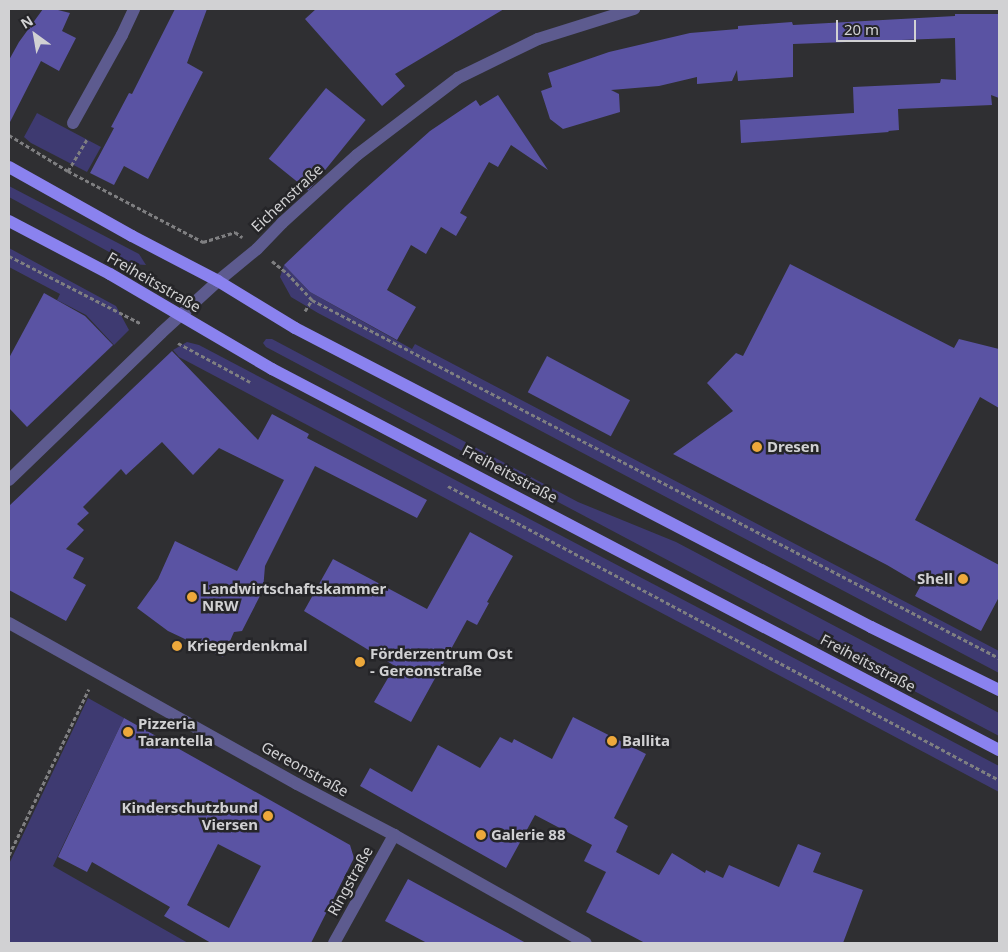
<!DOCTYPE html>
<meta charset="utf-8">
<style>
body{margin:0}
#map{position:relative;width:1008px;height:952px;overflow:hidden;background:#2f2f32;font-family:"Noto Sans",sans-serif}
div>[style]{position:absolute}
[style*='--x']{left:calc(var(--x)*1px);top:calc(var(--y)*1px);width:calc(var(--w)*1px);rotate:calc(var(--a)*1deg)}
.green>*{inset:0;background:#3e3a71}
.building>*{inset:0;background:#5a53a3;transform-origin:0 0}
.path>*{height:3px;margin-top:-1.5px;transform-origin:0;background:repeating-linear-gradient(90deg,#7f7f81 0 4px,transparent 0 6.5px)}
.street>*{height:12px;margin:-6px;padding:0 6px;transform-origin:6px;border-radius:6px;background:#5d5b8f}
.primary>*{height:12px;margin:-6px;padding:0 6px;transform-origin:6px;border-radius:6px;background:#8a82ef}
.dots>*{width:14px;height:14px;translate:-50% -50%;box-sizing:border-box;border:2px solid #252528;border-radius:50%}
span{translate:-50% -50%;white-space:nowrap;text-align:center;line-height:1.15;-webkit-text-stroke:5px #252528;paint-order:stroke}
.street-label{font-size:15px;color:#d1d1d3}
.poi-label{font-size:15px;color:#d1d1d3;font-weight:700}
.left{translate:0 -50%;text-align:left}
.right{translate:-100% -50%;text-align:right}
.frame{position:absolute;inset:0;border:10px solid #d1d1d3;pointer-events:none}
.north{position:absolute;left:10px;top:10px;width:50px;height:50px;-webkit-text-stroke:4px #252528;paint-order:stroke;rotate:328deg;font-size:14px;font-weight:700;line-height:20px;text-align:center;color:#d1d1d3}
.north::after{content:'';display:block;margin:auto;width:18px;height:22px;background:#d1d1d3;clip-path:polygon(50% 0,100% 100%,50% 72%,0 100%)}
.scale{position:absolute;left:836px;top:20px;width:80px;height:22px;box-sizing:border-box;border:2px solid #d1d1d3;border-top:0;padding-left:6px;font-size:15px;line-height:18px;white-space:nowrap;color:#d1d1d3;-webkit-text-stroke:4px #252528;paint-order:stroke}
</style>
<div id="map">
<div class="green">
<div style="clip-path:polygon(37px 113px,101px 147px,87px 172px,31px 143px,24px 137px)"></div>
<div style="clip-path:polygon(9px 186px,139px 254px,146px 265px,131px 264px,9px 197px)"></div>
<div style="clip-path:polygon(9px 248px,116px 306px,129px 330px,114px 345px,86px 315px,57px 300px,60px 294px,9px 267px)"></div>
<div style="clip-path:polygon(284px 265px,310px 292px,412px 349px,415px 344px,999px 651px,999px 673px,318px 313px,291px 297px,280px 277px)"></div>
<div style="clip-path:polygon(266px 339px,272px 339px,578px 502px,676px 542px,999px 713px,999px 736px,266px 347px,263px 343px)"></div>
<div style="clip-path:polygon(187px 342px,199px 345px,999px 766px,999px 792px,179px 357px,173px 350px)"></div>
<div style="clip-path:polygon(88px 698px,124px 718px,53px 866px,188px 943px,9px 943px,9px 864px)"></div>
</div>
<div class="building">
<div style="clip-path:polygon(43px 9px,54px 9px,70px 13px,62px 31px,76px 38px,59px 71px,41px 61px,9px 124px,9px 60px,19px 42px)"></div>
<div style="clip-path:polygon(175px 9px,207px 9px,187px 63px,203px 72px,148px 179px,124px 166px,114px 185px,90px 173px,114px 128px,111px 127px,129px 93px,132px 94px)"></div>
<div style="clip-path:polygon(316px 9px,504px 9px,395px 74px,405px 86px,382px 106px,305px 19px)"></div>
<div style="clip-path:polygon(955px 14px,999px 14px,999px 98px,991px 95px,992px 105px,898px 109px,899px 130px,888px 131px,889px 132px,741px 143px,740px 120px,854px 113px,853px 87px,940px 83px,941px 79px,956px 80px,955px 38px,793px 44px,793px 77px,738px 81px,737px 70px,732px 81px,697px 84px,697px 77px,659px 86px,611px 90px,619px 94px,620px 112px,563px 129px,550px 119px,541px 91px,552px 87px,548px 73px,609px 52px,690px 33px,738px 29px,738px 26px,792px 22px,793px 25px,955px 16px)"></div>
<div style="left:326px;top:88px;width:51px;height:91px;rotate:39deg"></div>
<div style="clip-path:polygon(498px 95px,548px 170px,511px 145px,498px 167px,489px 162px,460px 213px,467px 217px,456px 236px,441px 227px,426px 254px,411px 245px,387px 290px,416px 307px,397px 340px,310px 292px,284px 265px,347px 205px,430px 131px,476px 100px,480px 106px)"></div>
<div style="clip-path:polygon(790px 264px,954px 348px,959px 339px,999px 349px,999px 408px,980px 397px,915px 520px,999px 565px,999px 597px,981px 631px,915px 596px,921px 585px,887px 565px,673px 454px,733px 411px,707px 383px,736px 353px,743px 356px)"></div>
<div style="clip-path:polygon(44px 293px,85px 316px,113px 345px,27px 427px,9px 408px,9px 358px)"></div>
<div style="clip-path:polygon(172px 351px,258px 440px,272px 414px,309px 434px,307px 438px,427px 500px,417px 518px,315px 466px,265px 566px,263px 590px,242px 631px,234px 632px,223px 657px,168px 631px,137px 608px,158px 579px,175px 541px,237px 571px,284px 480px,219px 448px,193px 475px,162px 442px,126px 475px,121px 469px,83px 507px,89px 513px,77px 524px,84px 530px,66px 549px,84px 558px,73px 578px,86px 585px,66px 621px,9px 590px,9px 506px)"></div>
<div style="left:547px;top:356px;width:94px;height:41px;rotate:28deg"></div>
<div style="clip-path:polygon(470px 532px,513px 556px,487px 602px,489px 603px,477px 625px,467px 620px,411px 722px,374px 702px,395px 666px,304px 611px,333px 559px,427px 609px)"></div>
<div style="clip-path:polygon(573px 717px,646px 754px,614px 818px,628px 826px,616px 852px,659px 875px,672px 853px,705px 873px,706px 870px,723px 878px,729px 865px,779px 887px,798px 844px,821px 853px,813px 872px,863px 890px,843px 943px,645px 943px,586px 912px,606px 872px,584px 861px,592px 845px,535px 815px,506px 868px,360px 786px,370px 768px,412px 792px,438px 745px,480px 768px,500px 737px,512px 743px,514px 739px,552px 759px)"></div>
<div style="clip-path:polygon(evenodd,124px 718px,350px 845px,354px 858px,311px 943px,211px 943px,164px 916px,170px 907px,92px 862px,87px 872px,58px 857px,124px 718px,218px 844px,261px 866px,229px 928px,187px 905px,218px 844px)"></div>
<div style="clip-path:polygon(408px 879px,489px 923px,526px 943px,427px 943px,385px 921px)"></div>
</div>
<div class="path">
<div style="--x:9;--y:135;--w:69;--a:31.4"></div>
<div style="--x:68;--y:171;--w:153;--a:27.7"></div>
<div style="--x:203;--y:242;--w:34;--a:-17"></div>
<div style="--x:235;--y:232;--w:9;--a:36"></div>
<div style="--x:68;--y:171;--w:37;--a:-59"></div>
<div style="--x:9;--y:256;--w:149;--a:27.1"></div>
<div style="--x:272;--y:261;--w:19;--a:39"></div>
<div style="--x:287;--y:273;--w:37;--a:47"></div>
<div style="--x:312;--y:300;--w:775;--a:27.52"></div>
<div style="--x:305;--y:311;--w:13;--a:-58"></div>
<div style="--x:178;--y:343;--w:82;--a:28.4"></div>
<div style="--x:448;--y:486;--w:625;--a:28.08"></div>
<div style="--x:9;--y:855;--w:184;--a:-64.3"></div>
</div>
<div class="street">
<div style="--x:73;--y:123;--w:101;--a:-60.9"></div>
<div style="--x:122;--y:35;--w:29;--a:-65"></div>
<div style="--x:9;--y:480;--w:211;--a:-44"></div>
<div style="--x:161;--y:333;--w:77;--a:-42.4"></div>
<div style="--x:218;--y:281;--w:50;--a:-39.4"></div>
<div style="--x:257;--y:249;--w:36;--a:-46"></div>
<div style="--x:282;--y:223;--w:101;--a:-42.2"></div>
<div style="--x:357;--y:155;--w:127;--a:-37.3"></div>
<div style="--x:458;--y:78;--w:89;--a:-26"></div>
<div style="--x:538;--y:39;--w:101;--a:-17.4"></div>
<div style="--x:9;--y:623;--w:330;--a:29.2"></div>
<div style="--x:297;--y:784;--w:110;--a:27.7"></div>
<div style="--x:394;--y:835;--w:220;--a:29.4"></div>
<div style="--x:334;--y:943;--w:124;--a:-60.9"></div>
</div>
<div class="primary">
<div style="--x:9;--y:167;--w:141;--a:29.3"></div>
<div style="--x:132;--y:236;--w:97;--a:27.6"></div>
<div style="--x:218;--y:281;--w:90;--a:31.4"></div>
<div style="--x:295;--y:328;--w:649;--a:27.43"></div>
<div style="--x:871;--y:627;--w:143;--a:26.2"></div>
<div style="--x:9;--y:221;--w:114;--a:27.7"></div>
<div style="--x:110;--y:274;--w:188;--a:30.4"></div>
<div style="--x:272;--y:369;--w:821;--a:27.66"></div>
</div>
<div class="dots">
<div style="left:757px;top:447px;background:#eda83b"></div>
<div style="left:963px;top:579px;background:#eda83b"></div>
<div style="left:192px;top:597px;background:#eda83b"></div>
<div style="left:177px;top:646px;background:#eda83b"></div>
<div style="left:360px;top:662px;background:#eda83b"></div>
<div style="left:128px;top:732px;background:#eda83b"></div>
<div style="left:612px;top:741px;background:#eda83b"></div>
<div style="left:268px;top:816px;background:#eda83b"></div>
<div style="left:481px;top:835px;background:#eda83b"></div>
</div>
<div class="street-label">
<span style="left:287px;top:198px;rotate:-43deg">Eichenstraße</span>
<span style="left:154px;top:282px;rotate:30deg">Freiheitsstraße</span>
<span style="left:510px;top:474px;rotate:28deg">Freiheitsstraße</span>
<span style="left:868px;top:663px;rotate:28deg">Freiheitsstraße</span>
<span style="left:305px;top:769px;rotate:29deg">Gereonstraße</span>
<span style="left:350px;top:881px;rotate:-61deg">Ringstraße</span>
</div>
<div class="poi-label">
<span class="left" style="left:767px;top:447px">Dresen</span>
<span class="right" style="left:953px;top:579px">Shell</span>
<span class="left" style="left:202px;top:597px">Landwirtschaftskammer<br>NRW</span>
<span class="left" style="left:187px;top:646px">Kriegerdenkmal</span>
<span class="left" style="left:370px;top:662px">Förderzentrum Ost<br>- Gereonstraße</span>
<span class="left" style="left:138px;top:732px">Pizzeria<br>Tarantella</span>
<span class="left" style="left:622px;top:741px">Ballita</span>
<span class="right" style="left:258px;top:816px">Kinderschutzbund<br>Viersen</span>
<span class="left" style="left:491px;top:835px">Galerie 88</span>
</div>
<div class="frame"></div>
<div class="north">N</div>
<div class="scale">20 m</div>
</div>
